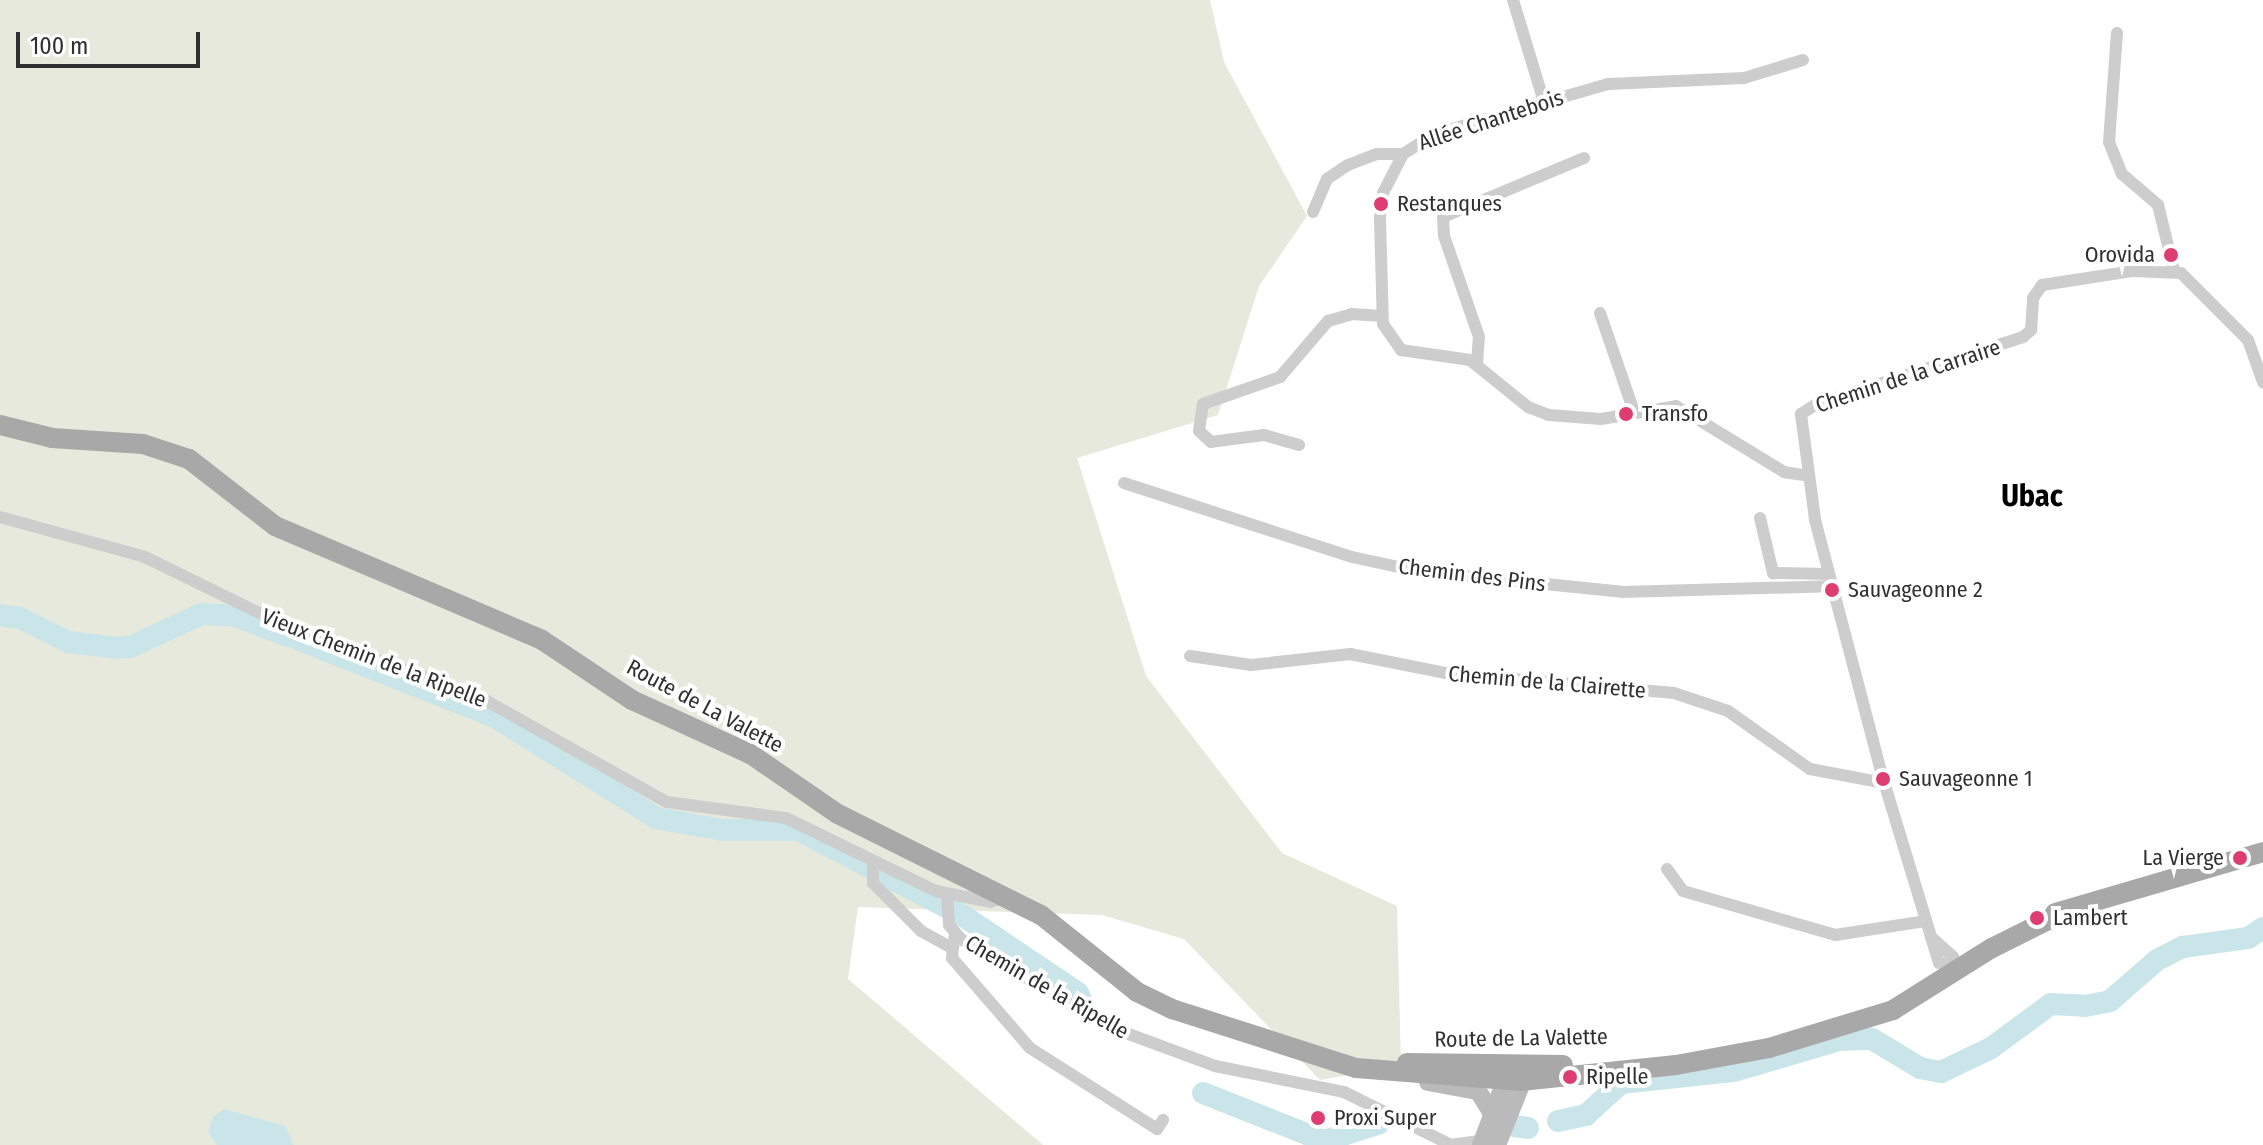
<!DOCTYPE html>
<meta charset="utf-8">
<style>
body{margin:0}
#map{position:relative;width:2263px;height:1145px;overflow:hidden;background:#fff;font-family:"Fira Sans Condensed",sans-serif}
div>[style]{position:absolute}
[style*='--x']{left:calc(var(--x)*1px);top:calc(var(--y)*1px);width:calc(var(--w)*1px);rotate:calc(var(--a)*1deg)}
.green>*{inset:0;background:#e7e9dc}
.water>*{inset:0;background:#cae5e9}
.river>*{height:22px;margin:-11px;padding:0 11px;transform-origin:11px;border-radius:11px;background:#cae5e9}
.street>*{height:12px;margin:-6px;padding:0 6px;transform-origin:6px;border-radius:6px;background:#cdcdcd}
.secondary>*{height:18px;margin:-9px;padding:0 9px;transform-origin:9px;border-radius:9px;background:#bababa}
.primary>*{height:20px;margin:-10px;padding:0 10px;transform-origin:10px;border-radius:10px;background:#a8a8a8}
.dots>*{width:22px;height:22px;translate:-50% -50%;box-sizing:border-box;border:4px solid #fff;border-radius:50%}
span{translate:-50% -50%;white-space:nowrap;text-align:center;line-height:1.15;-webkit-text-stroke:8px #fff;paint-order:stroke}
.street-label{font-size:22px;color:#303030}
.poi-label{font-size:22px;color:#303030}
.left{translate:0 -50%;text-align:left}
.right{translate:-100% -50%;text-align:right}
.district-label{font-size:30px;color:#000;font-weight:700}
.scale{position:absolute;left:16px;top:32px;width:184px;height:36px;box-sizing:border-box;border:4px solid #303030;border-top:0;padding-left:10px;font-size:24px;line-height:28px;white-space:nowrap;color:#303030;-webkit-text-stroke:6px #fff;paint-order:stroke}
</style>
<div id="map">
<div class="green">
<div style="clip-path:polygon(0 0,1210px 0,1224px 62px,1307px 216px,1259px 286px,1218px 415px,1077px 458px,1146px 676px,1282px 853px,1397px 906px,1401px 1066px,1320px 1080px,1184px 939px,1102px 915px,858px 907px,848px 979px,1043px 1145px,0 1145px)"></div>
</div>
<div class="water">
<div style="clip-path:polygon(224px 1109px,285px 1126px,293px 1145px,217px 1145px,208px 1132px,213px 1117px)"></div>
</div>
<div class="river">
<div style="--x:0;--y:615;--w:20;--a:9"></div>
<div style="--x:20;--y:618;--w:54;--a:26.6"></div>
<div style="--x:68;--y:642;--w:48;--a:7.1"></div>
<div style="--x:116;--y:648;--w:14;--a:-4"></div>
<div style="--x:130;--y:647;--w:78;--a:-24.9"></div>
<div style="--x:201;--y:614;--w:34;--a:3"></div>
<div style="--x:235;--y:616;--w:57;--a:20.7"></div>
<div style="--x:299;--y:640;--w:208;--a:21.4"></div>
<div style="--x:493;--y:716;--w:189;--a:32"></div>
<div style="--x:656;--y:818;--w:67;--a:10.3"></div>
<div style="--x:722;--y:830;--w:76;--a:0"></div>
<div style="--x:798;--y:830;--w:188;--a:27.5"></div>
<div style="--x:965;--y:917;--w:136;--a:33.9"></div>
<div style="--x:1078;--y:993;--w:10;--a:66"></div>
<div style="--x:1203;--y:1093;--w:130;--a:21.6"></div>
<div style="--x:1324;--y:1141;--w:57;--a:-17.5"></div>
<div style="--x:1558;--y:1121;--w:29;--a:-12"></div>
<div style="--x:1586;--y:1115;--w:47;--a:-42.4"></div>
<div style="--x:1621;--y:1083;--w:114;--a:-6.1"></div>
<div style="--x:1734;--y:1071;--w:109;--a:-16.4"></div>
<div style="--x:1839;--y:1040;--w:33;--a:-2"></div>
<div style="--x:1872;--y:1039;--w:56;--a:31.1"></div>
<div style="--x:1920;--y:1068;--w:21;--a:11"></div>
<div style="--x:1941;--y:1072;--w:55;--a:-25.6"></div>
<div style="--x:1991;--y:1048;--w:74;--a:-36.3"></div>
<div style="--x:2051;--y:1004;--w:34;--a:3"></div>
<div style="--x:2085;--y:1006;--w:25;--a:-11"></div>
<div style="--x:2110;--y:1001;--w:62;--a:-41.1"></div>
<div style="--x:2157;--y:960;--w:29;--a:-27"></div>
<div style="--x:2183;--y:947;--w:66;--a:-7.9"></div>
<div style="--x:2248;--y:938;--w:18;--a:-34"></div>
<div style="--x:1514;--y:1126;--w:14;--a:8"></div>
</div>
<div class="street">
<div style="--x:1513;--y:0;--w:107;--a:73.1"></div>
<div style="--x:2117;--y:33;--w:109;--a:94.2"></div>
<div style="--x:2109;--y:142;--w:35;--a:68"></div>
<div style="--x:2122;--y:174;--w:48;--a:40.7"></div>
<div style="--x:2158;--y:205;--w:67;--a:76.2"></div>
<div style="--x:1803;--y:60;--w:62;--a:163"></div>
<div style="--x:1744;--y:78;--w:136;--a:177.5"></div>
<div style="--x:1608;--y:84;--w:180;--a:163.9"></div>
<div style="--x:1435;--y:134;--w:38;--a:148"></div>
<div style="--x:1403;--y:154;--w:44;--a:117.1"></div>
<div style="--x:1383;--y:193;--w:26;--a:97"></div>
<div style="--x:1380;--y:219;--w:105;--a:88.4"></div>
<div style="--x:1383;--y:324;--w:32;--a:55"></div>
<div style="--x:1401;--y:350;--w:70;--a:8.2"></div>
<div style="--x:1470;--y:360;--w:75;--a:39"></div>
<div style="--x:1528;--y:407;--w:22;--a:21"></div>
<div style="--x:1549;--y:415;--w:52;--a:4.4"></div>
<div style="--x:1601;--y:419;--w:76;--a:-9.8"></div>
<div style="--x:1676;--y:406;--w:127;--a:31.4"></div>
<div style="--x:1784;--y:472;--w:25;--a:9"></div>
<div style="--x:1313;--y:212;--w:36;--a:-67"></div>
<div style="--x:1327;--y:179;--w:25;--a:-34"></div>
<div style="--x:1348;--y:165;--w:31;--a:-21"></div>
<div style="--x:1377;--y:154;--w:26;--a:0"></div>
<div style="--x:1600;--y:313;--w:105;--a:71"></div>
<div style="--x:1477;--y:364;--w:27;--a:-86"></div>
<div style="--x:1479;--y:337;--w:107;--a:-109.1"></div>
<div style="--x:1444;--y:236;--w:19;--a:-93"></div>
<div style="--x:1443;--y:217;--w:153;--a:-22.7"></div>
<div style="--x:1299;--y:445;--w:36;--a:-164"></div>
<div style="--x:1264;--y:435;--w:53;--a:172.5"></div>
<div style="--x:1211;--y:442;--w:16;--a:-137"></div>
<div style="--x:1199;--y:431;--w:27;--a:-82"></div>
<div style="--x:1203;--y:404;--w:82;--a:-19.3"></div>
<div style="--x:1280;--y:377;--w:74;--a:-49.4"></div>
<div style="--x:1328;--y:321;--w:25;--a:-16"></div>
<div style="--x:1352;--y:314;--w:30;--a:4"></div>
<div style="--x:1124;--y:483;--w:240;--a:18"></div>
<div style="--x:1352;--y:557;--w:66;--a:12.2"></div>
<div style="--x:1417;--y:571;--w:206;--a:5.8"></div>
<div style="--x:1622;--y:592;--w:209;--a:-1.6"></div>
<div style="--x:0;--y:517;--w:150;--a:15.4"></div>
<div style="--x:145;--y:557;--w:173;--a:26.1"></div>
<div style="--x:300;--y:633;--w:187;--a:19.4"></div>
<div style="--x:476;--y:695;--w:219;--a:29.3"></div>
<div style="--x:667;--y:802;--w:120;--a:7.7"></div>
<div style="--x:786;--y:818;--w:167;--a:26"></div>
<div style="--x:936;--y:891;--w:55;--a:11.5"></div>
<div style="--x:990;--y:902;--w:17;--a:-17"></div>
<div style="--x:1760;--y:518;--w:57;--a:76.7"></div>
<div style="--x:1773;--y:573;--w:55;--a:1"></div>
<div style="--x:1190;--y:656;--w:62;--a:8.4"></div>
<div style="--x:1251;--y:665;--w:100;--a:-6.3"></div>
<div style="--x:1350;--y:654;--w:98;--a:11.2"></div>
<div style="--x:1446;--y:673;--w:229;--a:5"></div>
<div style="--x:1674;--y:693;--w:57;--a:18.4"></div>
<div style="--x:1728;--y:711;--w:100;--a:35.3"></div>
<div style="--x:1810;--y:769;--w:75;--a:10.7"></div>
<div style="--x:873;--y:861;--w:22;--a:90"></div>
<div style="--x:873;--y:883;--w:68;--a:45"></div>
<div style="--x:921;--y:931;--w:33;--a:29"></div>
<div style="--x:1667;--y:869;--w:27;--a:54"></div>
<div style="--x:1683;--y:891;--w:158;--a:16.1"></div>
<div style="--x:1835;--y:935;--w:91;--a:-8.8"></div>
<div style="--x:947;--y:895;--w:30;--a:86"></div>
<div style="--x:949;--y:925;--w:18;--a:49"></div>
<div style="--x:961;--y:939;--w:170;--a:30.8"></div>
<div style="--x:1107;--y:1026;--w:115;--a:20.3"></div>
<div style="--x:1215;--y:1066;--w:132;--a:11.4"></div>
<div style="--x:1344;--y:1092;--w:117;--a:26.3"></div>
<div style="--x:955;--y:933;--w:25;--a:97"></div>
<div style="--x:952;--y:958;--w:119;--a:49.1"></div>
<div style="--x:1030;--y:1048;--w:151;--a:32.5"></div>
<div style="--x:1157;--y:1129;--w:11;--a:-56"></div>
<div style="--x:1931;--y:937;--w:30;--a:42"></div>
<div style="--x:1953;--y:957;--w:14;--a:115"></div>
<div style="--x:1959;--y:965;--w:20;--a:-174"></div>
<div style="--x:1939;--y:963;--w:192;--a:-106.9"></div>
<div style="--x:1883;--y:779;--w:269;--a:-104.7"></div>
<div style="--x:1815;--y:519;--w:106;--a:-97.6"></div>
<div style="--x:1801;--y:414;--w:17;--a:-33"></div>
<div style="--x:1815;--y:405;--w:219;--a:-18.1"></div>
<div style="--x:2023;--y:337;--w:11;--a:-41"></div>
<div style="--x:2031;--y:330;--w:32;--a:-86"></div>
<div style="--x:2033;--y:298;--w:16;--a:-55"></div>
<div style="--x:2042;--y:285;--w:91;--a:-8.8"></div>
<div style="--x:2132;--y:271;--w:49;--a:2.3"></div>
<div style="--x:2181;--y:273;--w:95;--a:45"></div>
<div style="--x:2248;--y:340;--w:45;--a:70.3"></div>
<div style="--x:1450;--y:1145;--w:37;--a:-8"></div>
</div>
<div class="secondary">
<div style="--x:1428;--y:1082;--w:51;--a:10.2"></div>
<div style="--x:1478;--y:1091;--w:28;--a:58"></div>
<div style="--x:1481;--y:1145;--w:68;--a:-69.4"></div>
<div style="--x:1505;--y:1081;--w:13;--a:-29"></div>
<div style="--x:1497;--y:1145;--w:65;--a:-68.2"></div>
<div style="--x:1521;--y:1085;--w:8;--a:-104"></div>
<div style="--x:1519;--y:1077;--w:10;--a:-163"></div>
</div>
<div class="primary">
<div style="--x:0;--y:425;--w:54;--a:14"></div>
<div style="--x:52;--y:438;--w:91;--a:3.8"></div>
<div style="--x:143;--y:444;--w:48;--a:18.1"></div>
<div style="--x:189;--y:459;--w:109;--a:37.9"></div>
<div style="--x:275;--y:526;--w:290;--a:23.1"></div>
<div style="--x:542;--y:640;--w:108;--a:33.7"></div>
<div style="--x:632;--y:700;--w:132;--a:24.6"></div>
<div style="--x:752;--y:755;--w:104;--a:34.5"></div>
<div style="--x:838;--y:814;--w:227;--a:26.5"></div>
<div style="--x:1041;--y:915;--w:123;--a:38.7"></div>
<div style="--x:1137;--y:992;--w:39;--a:26"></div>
<div style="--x:1172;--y:1009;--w:193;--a:17.8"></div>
<div style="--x:1356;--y:1068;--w:166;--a:4.5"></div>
<div style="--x:1521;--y:1081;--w:156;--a:-5.9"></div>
<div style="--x:1676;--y:1065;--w:95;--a:-10.4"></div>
<div style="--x:1769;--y:1048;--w:130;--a:-17"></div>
<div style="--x:1893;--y:1010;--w:117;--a:-32.1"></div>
<div style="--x:1992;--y:948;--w:85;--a:-26.6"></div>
<div style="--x:2055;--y:913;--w:217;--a:-16.3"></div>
<div style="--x:1407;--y:1063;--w:156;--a:0.7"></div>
</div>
<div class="dots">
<div style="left:1381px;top:204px;background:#dd3d71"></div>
<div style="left:2171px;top:255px;background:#dd3d71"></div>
<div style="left:1626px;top:414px;background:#dd3d71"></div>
<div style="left:1832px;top:590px;background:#dd3d71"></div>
<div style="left:1883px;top:779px;background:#dd3d71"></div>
<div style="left:2240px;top:858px;background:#dd3d71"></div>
<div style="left:2037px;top:918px;background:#dd3d71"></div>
<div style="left:1570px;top:1077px;background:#dd3d71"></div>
<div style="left:1318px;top:1118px;background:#dd3d71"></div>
</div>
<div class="street-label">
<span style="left:1491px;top:120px;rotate:-18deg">Allée Chantebois</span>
<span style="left:1908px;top:376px;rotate:-18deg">Chemin de la Carraire</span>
<span style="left:1472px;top:575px;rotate:7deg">Chemin des Pins</span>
<span style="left:374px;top:658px;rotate:21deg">Vieux Chemin de la Ripelle</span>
<span style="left:1547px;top:682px;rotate:5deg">Chemin de la Clairette</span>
<span style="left:705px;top:706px;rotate:28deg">Route de La Valette</span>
<span style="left:1047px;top:987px;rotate:30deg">Chemin de la Ripelle</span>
<span style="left:1521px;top:1038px;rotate:-1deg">Route de La Valette</span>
</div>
<div class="poi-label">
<span class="left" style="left:1397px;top:204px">Restanques</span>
<span class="right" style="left:2155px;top:255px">Orovida</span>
<span class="left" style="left:1642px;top:414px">Transfo</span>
<span class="left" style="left:1848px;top:590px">Sauvageonne 2</span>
<span class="left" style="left:1899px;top:779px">Sauvageonne 1</span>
<span class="right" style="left:2224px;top:858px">La Vierge</span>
<span class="left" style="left:2053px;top:918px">Lambert</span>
<span class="left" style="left:1586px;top:1077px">Ripelle</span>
<span class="left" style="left:1334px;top:1118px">Proxi Super</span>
</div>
<div class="district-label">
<span style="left:2032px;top:496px">Ubac</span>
</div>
<div class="scale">100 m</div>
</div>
